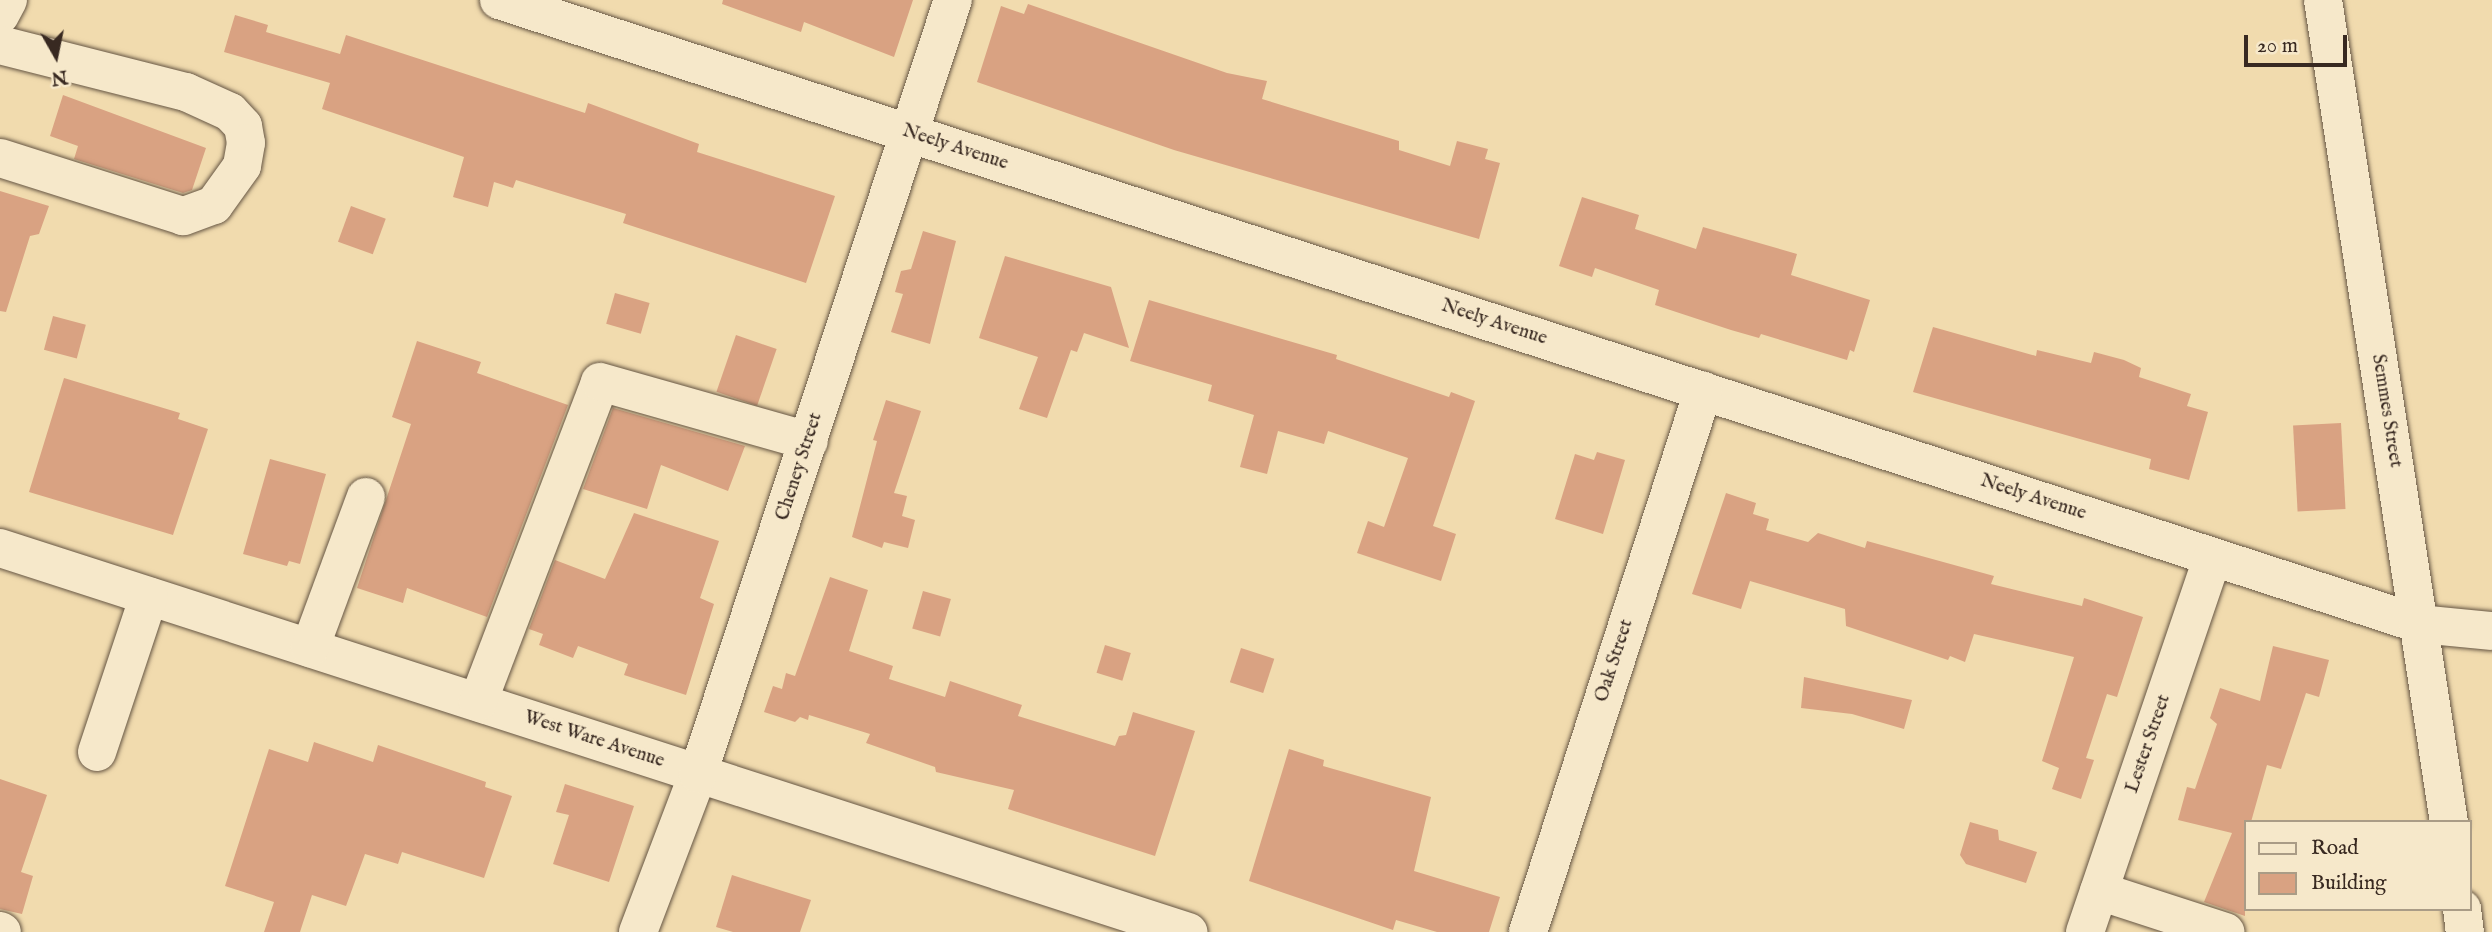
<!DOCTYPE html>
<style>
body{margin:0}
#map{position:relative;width:2492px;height:932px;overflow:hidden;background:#f1dbae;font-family:"IM FELL English",serif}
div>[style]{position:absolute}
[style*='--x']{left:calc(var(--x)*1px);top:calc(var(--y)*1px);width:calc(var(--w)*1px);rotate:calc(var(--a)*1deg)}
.building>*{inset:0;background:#d9a282;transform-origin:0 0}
.roads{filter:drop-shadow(0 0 2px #665644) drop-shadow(0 0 2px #665644)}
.minor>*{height:38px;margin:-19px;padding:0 19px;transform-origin:19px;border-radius:19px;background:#f6e8ca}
span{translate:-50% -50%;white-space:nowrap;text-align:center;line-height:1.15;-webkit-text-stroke:5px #f6e8ca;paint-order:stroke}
.street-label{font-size:19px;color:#382921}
.legend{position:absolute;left:2244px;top:820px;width:228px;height:91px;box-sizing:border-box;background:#f6e8ca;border:2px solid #aa9c86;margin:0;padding:9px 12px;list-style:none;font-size:21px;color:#382921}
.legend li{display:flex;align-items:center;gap:14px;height:35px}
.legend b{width:35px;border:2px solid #aa9c86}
.north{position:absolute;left:21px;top:21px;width:70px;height:70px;-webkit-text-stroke:5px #f6e8ca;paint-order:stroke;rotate:171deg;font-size:19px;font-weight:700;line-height:28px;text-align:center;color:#382921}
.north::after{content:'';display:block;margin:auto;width:24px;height:32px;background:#382921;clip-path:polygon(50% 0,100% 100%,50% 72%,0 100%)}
.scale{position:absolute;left:2244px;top:35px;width:103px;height:32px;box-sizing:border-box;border:4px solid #382921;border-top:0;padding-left:9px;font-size:21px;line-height:24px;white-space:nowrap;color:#382921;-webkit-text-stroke:5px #f6e8ca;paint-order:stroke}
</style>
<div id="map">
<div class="building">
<div style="clip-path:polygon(723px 0,913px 0,894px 57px,804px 22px,801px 32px,722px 4px)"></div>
<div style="clip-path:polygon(1028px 4px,1227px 73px,1267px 81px,1262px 99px,1399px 141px,1399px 150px,1450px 166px,1457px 141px,1488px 149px,1485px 159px,1500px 163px,1479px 239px,1174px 150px,977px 82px,1001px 6px,1024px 14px)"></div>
<div style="clip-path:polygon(235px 15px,268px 25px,266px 32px,340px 54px,346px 35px,585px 113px,588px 103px,699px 144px,697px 152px,835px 196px,806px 283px,623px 223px,626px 214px,516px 180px,513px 188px,494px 182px,488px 207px,453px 197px,464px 157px,322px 109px,330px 83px,224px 52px)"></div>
<div style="clip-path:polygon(63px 95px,206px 148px,192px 190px,183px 193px,74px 159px,78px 146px,50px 136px)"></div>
<div style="clip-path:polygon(0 191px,49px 206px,39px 234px,30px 236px,6px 312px,0 311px)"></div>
<div style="clip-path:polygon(1582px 197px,1639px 215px,1635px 229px,1696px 249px,1703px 227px,1797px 254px,1791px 275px,1870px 300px,1854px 352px,1850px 350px,1847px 360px,1761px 334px,1759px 338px,1731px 330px,1655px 305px,1659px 290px,1595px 268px,1592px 277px,1559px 266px)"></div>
<div style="left:351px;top:206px;width:37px;height:38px;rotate:20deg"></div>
<div style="clip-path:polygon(923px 231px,956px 241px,930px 344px,891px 332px,903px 294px,895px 292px,901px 271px,911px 269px)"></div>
<div style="clip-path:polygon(1005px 256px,1111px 287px,1129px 348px,1084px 333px,1077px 352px,1071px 350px,1047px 418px,1019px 409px,1038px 357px,979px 338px)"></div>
<div style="left:615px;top:293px;width:36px;height:32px;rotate:16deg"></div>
<div style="clip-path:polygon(1149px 300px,1337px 355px,1336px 359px,1449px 397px,1451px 392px,1475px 401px,1433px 526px,1456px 534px,1441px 581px,1357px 553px,1368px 521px,1384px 527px,1408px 458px,1328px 431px,1324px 444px,1278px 431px,1267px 474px,1240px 467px,1254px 415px,1208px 401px,1212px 385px,1130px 361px)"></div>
<div style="left:53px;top:316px;width:34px;height:35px;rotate:15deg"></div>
<div style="clip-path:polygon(1933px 327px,2036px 356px,2037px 350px,2091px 363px,2094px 352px,2124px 360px,2141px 368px,2139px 377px,2191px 394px,2187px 406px,2208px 412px,2189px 480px,2149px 469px,2151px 459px,1913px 392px)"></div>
<div style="left:736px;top:335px;width:43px;height:60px;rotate:19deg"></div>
<div style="clip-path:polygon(417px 341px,481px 362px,477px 373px,568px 405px,487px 617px,407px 588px,403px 603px,357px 588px,411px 424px,392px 417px)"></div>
<div style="clip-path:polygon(64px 378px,180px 413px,178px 419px,208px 429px,173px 535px,29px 492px)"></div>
<div style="clip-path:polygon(886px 400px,921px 411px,894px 493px,907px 496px,902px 516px,915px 520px,908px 548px,884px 542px,882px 548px,852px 537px,877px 441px,873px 440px)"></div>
<div style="clip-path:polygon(613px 408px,745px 446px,728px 491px,661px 465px,647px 509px,583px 489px)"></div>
<div style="left:2341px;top:423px;width:86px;height:48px;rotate:87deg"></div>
<div style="clip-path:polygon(1597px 452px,1625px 460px,1603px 534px,1555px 519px,1575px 454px,1594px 460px)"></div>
<div style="clip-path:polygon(270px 459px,326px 474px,300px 564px,289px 561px,287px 566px,243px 554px)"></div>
<div style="clip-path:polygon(1726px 493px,1756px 503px,1753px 514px,1769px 519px,1766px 530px,1808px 542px,1818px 533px,1865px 548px,1867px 541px,1994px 576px,1991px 584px,2082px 606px,2084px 598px,2143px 617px,2117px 697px,2107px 694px,2086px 758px,2094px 760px,2081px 799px,2052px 789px,2059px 768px,2042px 761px,2074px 657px,1974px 634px,1965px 662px,1950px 656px,1948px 660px,1846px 626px,1845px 609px,1750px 581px,1741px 609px,1692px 594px)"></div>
<div style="clip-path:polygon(634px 513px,719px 541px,700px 598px,714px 604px,686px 695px,624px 675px,628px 664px,578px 646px,573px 658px,539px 645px,543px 634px,529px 629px,555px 560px,605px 579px)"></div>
<div style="clip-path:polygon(830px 577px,868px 590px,849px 651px,893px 666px,889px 679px,945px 697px,950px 681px,1022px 705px,1018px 716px,1115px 746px,1119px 736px,1126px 735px,1133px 712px,1195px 731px,1155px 856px,1008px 809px,1014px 790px,936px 772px,935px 767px,866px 743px,870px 734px,809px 715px,808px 720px,800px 717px,795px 722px,764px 712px,773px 686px,782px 689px,786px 673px,795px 676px)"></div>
<div style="left:923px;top:591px;width:29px;height:39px;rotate:16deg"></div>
<div style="left:1105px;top:645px;width:27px;height:29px;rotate:17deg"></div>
<div style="clip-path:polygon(2273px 646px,2329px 660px,2319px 697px,2306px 693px,2281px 769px,2267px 765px,2251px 822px,2245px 822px,2245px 916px,2204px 902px,2232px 833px,2178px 820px,2187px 787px,2195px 789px,2217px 724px,2210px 718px,2220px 688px,2260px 701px)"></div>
<div style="left:1241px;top:648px;width:35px;height:36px;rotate:18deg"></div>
<div style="clip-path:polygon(1804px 677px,1912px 700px,1904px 729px,1852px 714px,1801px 708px)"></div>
<div style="clip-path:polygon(314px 742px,373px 762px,378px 745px,486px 782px,485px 787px,512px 796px,484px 878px,402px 852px,398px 864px,365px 854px,346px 906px,312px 895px,300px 932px,264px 932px,274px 902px,225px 886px,269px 749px,308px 762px)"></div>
<div style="clip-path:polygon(1289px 749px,1324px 760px,1323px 766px,1431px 797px,1414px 871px,1500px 897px,1489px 932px,1437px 932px,1396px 920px,1393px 930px,1249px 881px)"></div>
<div style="clip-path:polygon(0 779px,47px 795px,21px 872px,33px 876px,22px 914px,0 909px)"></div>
<div style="clip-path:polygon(565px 784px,634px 806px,609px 882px,553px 864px,569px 815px,556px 812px)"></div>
<div style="clip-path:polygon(1970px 822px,1998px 830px,1999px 840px,2037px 852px,2026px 883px,1966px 864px,1960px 855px)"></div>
<div style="clip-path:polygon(732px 875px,811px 900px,800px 932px,733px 932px,716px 927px)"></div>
</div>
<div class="roads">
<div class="minor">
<div style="--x:499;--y:0;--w:2019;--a:18"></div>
<div style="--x:2419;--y:624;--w:73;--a:5.5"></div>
<div style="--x:2323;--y:0;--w:832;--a:81.29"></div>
<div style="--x:0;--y:15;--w:17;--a:-62"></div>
<div style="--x:0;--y:45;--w:192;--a:14.2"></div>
<div style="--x:186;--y:92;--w:48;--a:24.4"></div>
<div style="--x:230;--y:112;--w:19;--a:47"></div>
<div style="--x:243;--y:126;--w:17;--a:80"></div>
<div style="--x:246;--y:143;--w:23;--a:100"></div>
<div style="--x:242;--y:166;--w:48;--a:125.7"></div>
<div style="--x:214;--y:205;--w:33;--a:160"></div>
<div style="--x:183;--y:216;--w:192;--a:-162.4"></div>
<div style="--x:0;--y:548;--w:1249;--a:17.91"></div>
<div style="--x:310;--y:648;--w:161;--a:-69.7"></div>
<div style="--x:478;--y:702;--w:342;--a:-69.1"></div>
<div style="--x:600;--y:382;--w:217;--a:15.8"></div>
<div style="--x:97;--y:752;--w:164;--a:-71.6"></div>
<div style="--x:2099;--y:891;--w:133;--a:18"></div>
<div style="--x:2462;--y:909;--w:23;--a:83"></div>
<div style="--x:0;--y:931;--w:2;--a:27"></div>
<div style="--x:638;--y:932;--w:169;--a:-69.2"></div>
<div style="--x:698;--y:774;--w:815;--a:-71.77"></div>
<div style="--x:1528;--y:932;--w:569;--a:-72.07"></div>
<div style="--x:2085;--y:932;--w:396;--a:-71.2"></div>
</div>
</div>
<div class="street-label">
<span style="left:955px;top:148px;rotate:18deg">Neely Avenue</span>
<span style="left:1494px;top:323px;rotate:18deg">Neely Avenue</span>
<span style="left:2386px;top:411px;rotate:81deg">Semmes Street</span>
<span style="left:800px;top:467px;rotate:-72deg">Cheney Street</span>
<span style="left:2033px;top:498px;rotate:18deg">Neely Avenue</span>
<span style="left:1615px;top:661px;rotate:-72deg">Oak Street</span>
<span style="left:594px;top:740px;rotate:18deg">West Ware Avenue</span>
<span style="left:2149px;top:744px;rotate:-71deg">Lester Street</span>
</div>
<ul class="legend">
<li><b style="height:9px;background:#f6e8ca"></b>Road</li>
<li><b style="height:19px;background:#d9a282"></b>Building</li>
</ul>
<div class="north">N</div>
<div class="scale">20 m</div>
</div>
